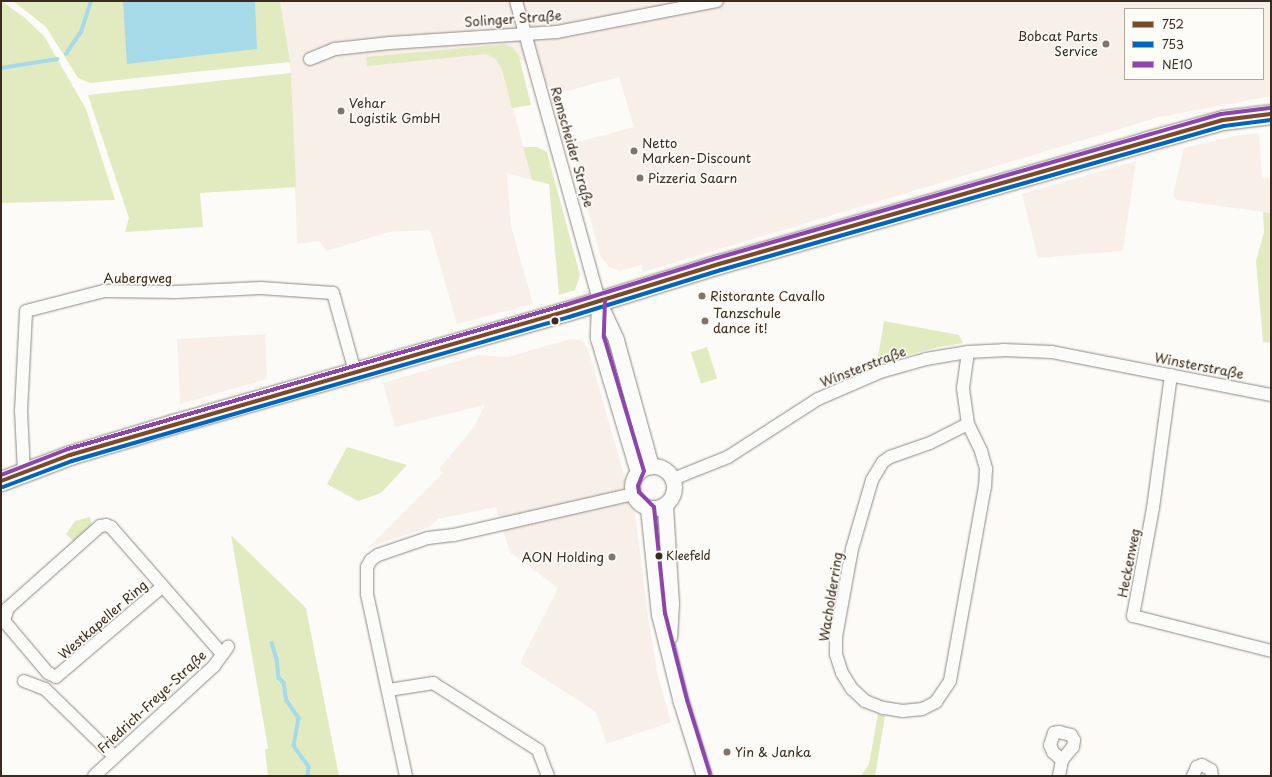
<!DOCTYPE html>
<meta charset="utf-8">
<style>
body{margin:0}
#map{position:relative;width:1272px;height:777px;overflow:hidden;background:#fcfbf8;font-family:"Playpen Sans",sans-serif}
div>[style]{position:absolute}
[style*='--x']{left:calc(var(--x)*1px);top:calc(var(--y)*1px);width:calc(var(--w)*1px);rotate:calc(var(--a)*1deg)}
.built>*{inset:0;background:#f9efe9}
.green>*{inset:0;background:#e2ebc0;transform-origin:0 0}
.water>*{inset:0;background:#a6dae8}
.stream>*{height:3.5px;margin:-1.75px;padding:0 1.75px;transform-origin:1.75px;border-radius:1.75px;background:#a6dae8}
.roads{filter:drop-shadow(0 0 1px #8d8985) drop-shadow(0 0 1px #8d8985)}
.minor>*{height:12px;margin:-6px;padding:0 6px;transform-origin:6px;border-radius:6px;background:#fbfbf9}
.tertiary>*{height:15px;margin:-7.5px;padding:0 7.5px;transform-origin:7.5px;border-radius:7.5px;background:#fbfbf9}
.tertiary>.ring{margin:-7.5px;padding:0;box-sizing:content-box;background:none;border:15px solid #fbfbf9;border-radius:50%}
.primary>*{height:19px;margin:-9.5px;padding:0 9.5px;transform-origin:9.5px;border-radius:9.5px;background:#fbfbf9}
.bus-1>*{height:4px;margin:-2px;padding:0 2px;transform-origin:2px;border-radius:2px;background:#7a4b2a}
.bus-2>*{height:4px;margin:-2px;padding:0 2px;transform-origin:2px;border-radius:2px;background:#0065bd}
.bus-3>*{height:4px;margin:-2px;padding:0 2px;transform-origin:2px;border-radius:2px;background:#8e44ad}
.dots>*{width:11px;height:11px;translate:-50% -50%;box-sizing:border-box;border:2px solid #fdfcf7;border-radius:50%}
span{translate:-50% -50%;white-space:nowrap;text-align:center;line-height:1.15;-webkit-text-stroke:3.5px #fdfcf7;paint-order:stroke}
.bus-label{font-size:12px;color:#3b2a1e}
.left{translate:0 -50%;text-align:left}
.street-label{font-size:13px;color:#3b2a1e}
.poi-label{font-size:13px;color:#3b2a1e}
.right{translate:-100% -50%;text-align:right}
.frame{position:absolute;inset:0;border:2px solid #3b2a1e;pointer-events:none}
.legend{position:absolute;left:1124px;top:8px;width:140px;height:72px;box-sizing:border-box;background:#fdfcf7;border:1px solid #afa8a0;margin:0;padding:5px 7px;list-style:none;font-size:12px;color:#3b2a1e}
.legend li{display:flex;align-items:center;gap:8px;height:20px}
.legend b{width:20px;border:1px solid #afa8a0}
</style>
<div id="map">
<div class="built">
<div style="clip-path:polygon(evenodd,280px 1px,1271px 1px,1271px 96px,1160px 117px,673px 263px,643px 272px,641px 265px,620px 271px,609px 267px,600px 256px,571px 144px,634px 127px,619px 77px,556px 94px,523px 60px,501px 62px,532px 180px,507px 173px,511px 226px,533px 304px,457px 324px,430px 230px,389px 232px,326px 251px,319px 241px,297px 244px,291px 73px,280px 1px,1125px 9px,1263px 9px,1263px 79px,1125px 79px,1125px 9px)"></div>
<div style="clip-path:polygon(1259px 133px,1262px 178px,1271px 178px,1271px 213px,1177px 200px,1173px 195px,1184px 148px,1235px 136px)"></div>
<div style="clip-path:polygon(1136px 161px,1123px 251px,1038px 258px,1022px 194px)"></div>
<div style="clip-path:polygon(265px 334px,267px 379px,180px 404px,177px 339px)"></div>
<div style="clip-path:polygon(570px 339px,582px 340px,588px 349px,635px 513px,649px 624px,658px 676px,671px 722px,607px 744px,596px 712px,520px 663px,558px 588px,510px 552px,496px 507px,438px 519px,429px 527px,368px 548px,443px 473px,439px 469px,474px 427px,485px 405px,395px 427px,383px 383px,478px 355px,508px 357px)"></div>
</div>
<div class="green">
<div style="clip-path:polygon(1px 1px,24px 17px,44px 36px,86px 109px,115px 200px,1px 203px)"></div>
<div style="clip-path:polygon(13px 1px,280px 1px,290px 62px,90px 83px,78px 78px,46px 27px)"></div>
<div style="clip-path:polygon(505px 44px,513px 48px,519px 56px,531px 105px,512px 108px,502px 70px,496px 59px,486px 54px,367px 66px,366px 57px)"></div>
<div style="clip-path:polygon(291px 73px,296px 187px,200px 193px,203px 227px,125px 232px,129px 218px,88px 95px)"></div>
<div style="clip-path:polygon(523px 147px,537px 147px,547px 152px,580px 275px,575px 290px,559px 295px,549px 184px,532px 180px)"></div>
<div style="clip-path:polygon(1263px 212px,1271px 213px,1271px 343px,1263px 342px,1256px 261px,1264px 232px)"></div>
<div style="clip-path:polygon(884px 321px,959px 335px,963px 343px,935px 348px,877px 363px)"></div>
<div style="left:707px;top:347px;width:33px;height:17px;rotate:72deg"></div>
<div style="clip-path:polygon(347px 447px,407px 465px,381px 493px,358px 501px,327px 484px)"></div>
<div style="clip-path:polygon(90px 517px,92px 526px,74px 542px,66px 534px,75px 521px)"></div>
<div style="clip-path:polygon(231px 535px,306px 608px,339px 776px,268px 776px,265px 750px,268px 748px)"></div>
<div style="clip-path:polygon(878px 714px,885px 716px,875px 776px,861px 776px,869px 764px)"></div>
</div>
<div class="water">
<div style="clip-path:polygon(123px 1px,255px 1px,257px 49px,127px 64px)"></div>
</div>
<div class="stream">
<div style="--x:66;--y:54;--w:27;--a:-56"></div>
<div style="--x:81;--y:32;--w:33;--a:-72"></div>
<div style="--x:1;--y:68;--w:57;--a:-9.1"></div>
<div style="--x:272;--y:643;--w:17;--a:73"></div>
<div style="--x:277;--y:659;--w:19;--a:84"></div>
<div style="--x:279;--y:678;--w:7;--a:45"></div>
<div style="--x:284;--y:683;--w:18;--a:81"></div>
<div style="--x:287;--y:701;--w:21;--a:55"></div>
<div style="--x:299;--y:718;--w:28;--a:100"></div>
<div style="--x:294;--y:746;--w:26;--a:54"></div>
<div style="--x:309;--y:767;--w:9;--a:96"></div>
</div>
<div class="roads">
<div class="minor">
<div style="--x:516;--y:1;--w:311;--a:74.5"></div>
<div style="--x:310;--y:59;--w:27;--a:-22"></div>
<div style="--x:335;--y:49;--w:55;--a:-6.2"></div>
<div style="--x:390;--y:43;--w:167;--a:-3.8"></div>
<div style="--x:557;--y:32;--w:163;--a:-11"></div>
<div style="--x:1171;--y:375;--w:134;--a:97.7"></div>
<div style="--x:1153;--y:508;--w:110;--a:100.5"></div>
<div style="--x:1133;--y:616;--w:142;--a:14.2"></div>
<div style="--x:968;--y:424;--w:30;--a:64"></div>
<div style="--x:981;--y:451;--w:19;--a:74"></div>
<div style="--x:986;--y:469;--w:17;--a:93"></div>
<div style="--x:985;--y:486;--w:198;--a:100.2"></div>
<div style="--x:950;--y:681;--w:25;--a:124"></div>
<div style="--x:936;--y:702;--w:16;--a:153"></div>
<div style="--x:922;--y:709;--w:19;--a:174"></div>
<div style="--x:903;--y:711;--w:20;--a:-171"></div>
<div style="--x:883;--y:708;--w:19;--a:-159"></div>
<div style="--x:865;--y:701;--w:18;--a:-137"></div>
<div style="--x:852;--y:689;--w:19;--a:-122"></div>
<div style="--x:842;--y:673;--w:20;--a:-108"></div>
<div style="--x:836;--y:654;--w:17;--a:-90"></div>
<div style="--x:836;--y:637;--w:89;--a:-79.7"></div>
<div style="--x:852;--y:549;--w:72;--a:-73.8"></div>
<div style="--x:872;--y:480;--w:21;--a:-59"></div>
<div style="--x:883;--y:462;--w:9;--a:-36"></div>
<div style="--x:890;--y:457;--w:42;--a:-19.3"></div>
<div style="--x:930;--y:443;--w:42;--a:-26.6"></div>
<div style="--x:968;--y:424;--w:36;--a:-98"></div>
<div style="--x:963;--y:388;--w:36;--a:-82"></div>
<div style="--x:24;--y:472;--w:61;--a:-92.8"></div>
<div style="--x:21;--y:411;--w:100;--a:-87.1"></div>
<div style="--x:26;--y:311;--w:81;--a:-14.4"></div>
<div style="--x:104;--y:291;--w:72;--a:0.8"></div>
<div style="--x:176;--y:292;--w:85;--a:-2.7"></div>
<div style="--x:261;--y:288;--w:72;--a:4"></div>
<div style="--x:333;--y:293;--w:82;--a:74.4"></div>
<div style="--x:673;--y:479;--w:59;--a:-21.8"></div>
<div style="--x:728;--y:457;--w:107;--a:-32.8"></div>
<div style="--x:818;--y:399;--w:68;--a:-23.5"></div>
<div style="--x:880;--y:372;--w:48;--a:-15.8"></div>
<div style="--x:926;--y:359;--w:43;--a:-9.5"></div>
<div style="--x:968;--y:352;--w:35;--a:-3"></div>
<div style="--x:1003;--y:350;--w:49;--a:2.3"></div>
<div style="--x:1052;--y:352;--w:223;--a:11.1"></div>
<div style="--x:162;--y:587;--w:139;--a:139.7"></div>
<div style="--x:56;--y:677;--w:9;--a:-153"></div>
<div style="--x:48;--y:673;--w:68;--a:-130.2"></div>
<div style="--x:4;--y:621;--w:14;--a:-73"></div>
<div style="--x:8;--y:608;--w:123;--a:-41.7"></div>
<div style="--x:100;--y:526;--w:6;--a:-9"></div>
<div style="--x:106;--y:525;--w:5;--a:22"></div>
<div style="--x:111;--y:527;--w:169;--a:48.8"></div>
<div style="--x:24;--y:681;--w:22;--a:21"></div>
<div style="--x:45;--y:689;--w:96;--a:44.2"></div>
<div style="--x:389;--y:690;--w:45;--a:-9"></div>
<div style="--x:433;--y:683;--w:125;--a:32.5"></div>
<div style="--x:538;--y:750;--w:28;--a:69"></div>
<div style="--x:94;--y:776;--w:163;--a:-42.5"></div>
<div style="--x:214;--y:666;--w:24;--a:-54"></div>
<div style="--x:406;--y:776;--w:186;--a:-102.1"></div>
<div style="--x:367;--y:594;--w:27;--a:-90"></div>
<div style="--x:367;--y:567;--w:8;--a:-60"></div>
<div style="--x:371;--y:560;--w:9;--a:-36"></div>
<div style="--x:378;--y:555;--w:53;--a:-18.8"></div>
<div style="--x:428;--y:538;--w:26;--a:-7"></div>
<div style="--x:454;--y:535;--w:184;--a:-12.9"></div>
<div style="--x:1059;--y:776;--w:16;--a:-79"></div>
<div style="--x:1062;--y:760;--w:17;--a:-50"></div>
<div style="--x:1073;--y:747;--w:7;--a:-82"></div>
<div style="--x:1074;--y:740;--w:6;--a:-121"></div>
<div style="--x:1071;--y:735;--w:12;--a:-166"></div>
<div style="--x:1059;--y:732;--w:5;--a:169"></div>
<div style="--x:1054;--y:733;--w:13;--a:108"></div>
<div style="--x:1050;--y:745;--w:8;--a:67"></div>
<div style="--x:1053;--y:752;--w:12;--a:42"></div>
<div style="--x:1193;--y:776;--w:10;--a:-66"></div>
<div style="--x:1197;--y:767;--w:5;--a:-22"></div>
<div style="--x:1202;--y:765;--w:10;--a:29"></div>
<div style="--x:1211;--y:770;--w:6;--a:81"></div>
</div>
<div class="tertiary">
<div style="--x:599;--y:301;--w:37;--a:92"></div>
<div style="--x:598;--y:338;--w:140;--a:73.4"></div>
<div style="--x:600;--y:305;--w:38;--a:65"></div>
<div style="--x:616;--y:340;--w:131;--a:74.5"></div>
<div class="ring" style="left:632px;top:466px;width:27px;height:27px"></div>
<div style="--x:665;--y:506;--w:97;--a:86.5"></div>
<div style="--x:671;--y:603;--w:33;--a:93"></div>
<div style="--x:648;--y:508;--w:107;--a:84.1"></div>
<div style="--x:659;--y:614;--w:91;--a:76"></div>
<div style="--x:681;--y:702;--w:77;--a:72.7"></div>
</div>
<div class="primary">
<div style="--x:1;--y:481;--w:74;--a:-20.6"></div>
<div style="--x:70;--y:455;--w:108;--a:-16.8"></div>
<div style="--x:173;--y:424;--w:410;--a:-16"></div>
<div style="--x:567;--y:311;--w:159;--a:-17.2"></div>
<div style="--x:719;--y:264;--w:442;--a:-16"></div>
<div style="--x:1144;--y:142;--w:82;--a:-15.6"></div>
<div style="--x:1223;--y:120;--w:48;--a:-7.1"></div>
</div>
</div>
<div class="bus-1">
<div style="--x:1;--y:481;--w:74;--a:-20.6"></div>
<div style="--x:70;--y:455;--w:517;--a:-16.16"></div>
<div style="--x:567;--y:311;--w:159;--a:-17.2"></div>
<div style="--x:719;--y:264;--w:524;--a:-15.95"></div>
<div style="--x:1223;--y:120;--w:48;--a:-7.1"></div>
</div>
<div class="bus-2">
<div style="--x:3;--y:487;--w:74;--a:-20.6"></div>
<div style="--x:72;--y:461;--w:517;--a:-16.16"></div>
<div style="--x:569;--y:317;--w:159;--a:-17.2"></div>
<div style="--x:721;--y:270;--w:523;--a:-15.98"></div>
<div style="--x:1224;--y:126;--w:47;--a:-7.3"></div>
</div>
<div class="bus-3">
<div style="--x:605;--y:301;--w:36;--a:92"></div>
<div style="--x:604;--y:337;--w:140;--a:73.4"></div>
<div style="--x:644;--y:471;--w:16;--a:112"></div>
<div style="--x:638;--y:486;--w:6;--a:81"></div>
<div style="--x:639;--y:492;--w:21;--a:45"></div>
<div style="--x:654;--y:507;--w:107;--a:84.1"></div>
<div style="--x:665;--y:613;--w:90;--a:75.8"></div>
<div style="--x:687;--y:700;--w:77;--a:72.7"></div>
<div style="--x:1;--y:475;--w:72;--a:-21.2"></div>
<div style="--x:68;--y:449;--w:517;--a:-16.16"></div>
<div style="--x:565;--y:305;--w:159;--a:-17.2"></div>
<div style="--x:717;--y:258;--w:524;--a:-15.95"></div>
<div style="--x:1221;--y:114;--w:49;--a:-7"></div>
</div>
<div class="dots">
<div style="left:1106px;top:44px;background:#7f736a"></div>
<div style="left:341px;top:111px;background:#7f736a"></div>
<div style="left:634px;top:151px;background:#7f736a"></div>
<div style="left:640px;top:178px;background:#7f736a"></div>
<div style="left:702px;top:296px;background:#7f736a"></div>
<div style="left:555px;top:321px;background:#3b2a1e"></div>
<div style="left:705px;top:321px;background:#7f736a"></div>
<div style="left:659px;top:556px;background:#3b2a1e"></div>
<div style="left:612px;top:557px;background:#7f736a"></div>
<div style="left:727px;top:752px;background:#7f736a"></div>
</div>
<div class="bus-label">
<span class="left" style="left:666px;top:556px">Kleefeld</span>
</div>
<div class="street-label">
<span style="left:513px;top:19px;rotate:-4deg">Solinger Straße</span>
<span style="left:572px;top:147px;rotate:74deg">Remscheider Straße</span>
<span style="left:138px;top:278px">Aubergweg</span>
<span style="left:1199px;top:366px;rotate:11deg">Winsterstraße</span>
<span style="left:863px;top:367px;rotate:-21deg">Winsterstraße</span>
<span style="left:1129px;top:563px;rotate:-79deg">Heckenweg</span>
<span style="left:831px;top:597px;rotate:-81deg">Wacholderring</span>
<span style="left:103px;top:620px;rotate:-41deg">Westkapeller Ring</span>
<span style="left:152px;top:702px;rotate:-43deg">Friedrich-Freye-Straße</span>
</div>
<div class="poi-label">
<span class="right" style="left:1098px;top:44px">Bobcat Parts<br>Service</span>
<span class="left" style="left:349px;top:111px">Vehar<br>Logistik GmbH</span>
<span class="left" style="left:642px;top:151px">Netto<br>Marken-Discount</span>
<span class="left" style="left:648px;top:178px">Pizzeria Saarn</span>
<span class="left" style="left:710px;top:296px">Ristorante Cavallo</span>
<span class="left" style="left:713px;top:321px">Tanzschule<br>dance it!</span>
<span class="right" style="left:604px;top:557px">AON Holding</span>
<span class="left" style="left:735px;top:752px">Yin &amp; Janka</span>
</div>
<div class="frame"></div>
<ul class="legend">
<li><b style="height:5px;background:#7a4b2a"></b>752</li>
<li><b style="height:5px;background:#0065bd"></b>753</li>
<li><b style="height:5px;background:#8e44ad"></b>NE10</li>
</ul>
</div>
